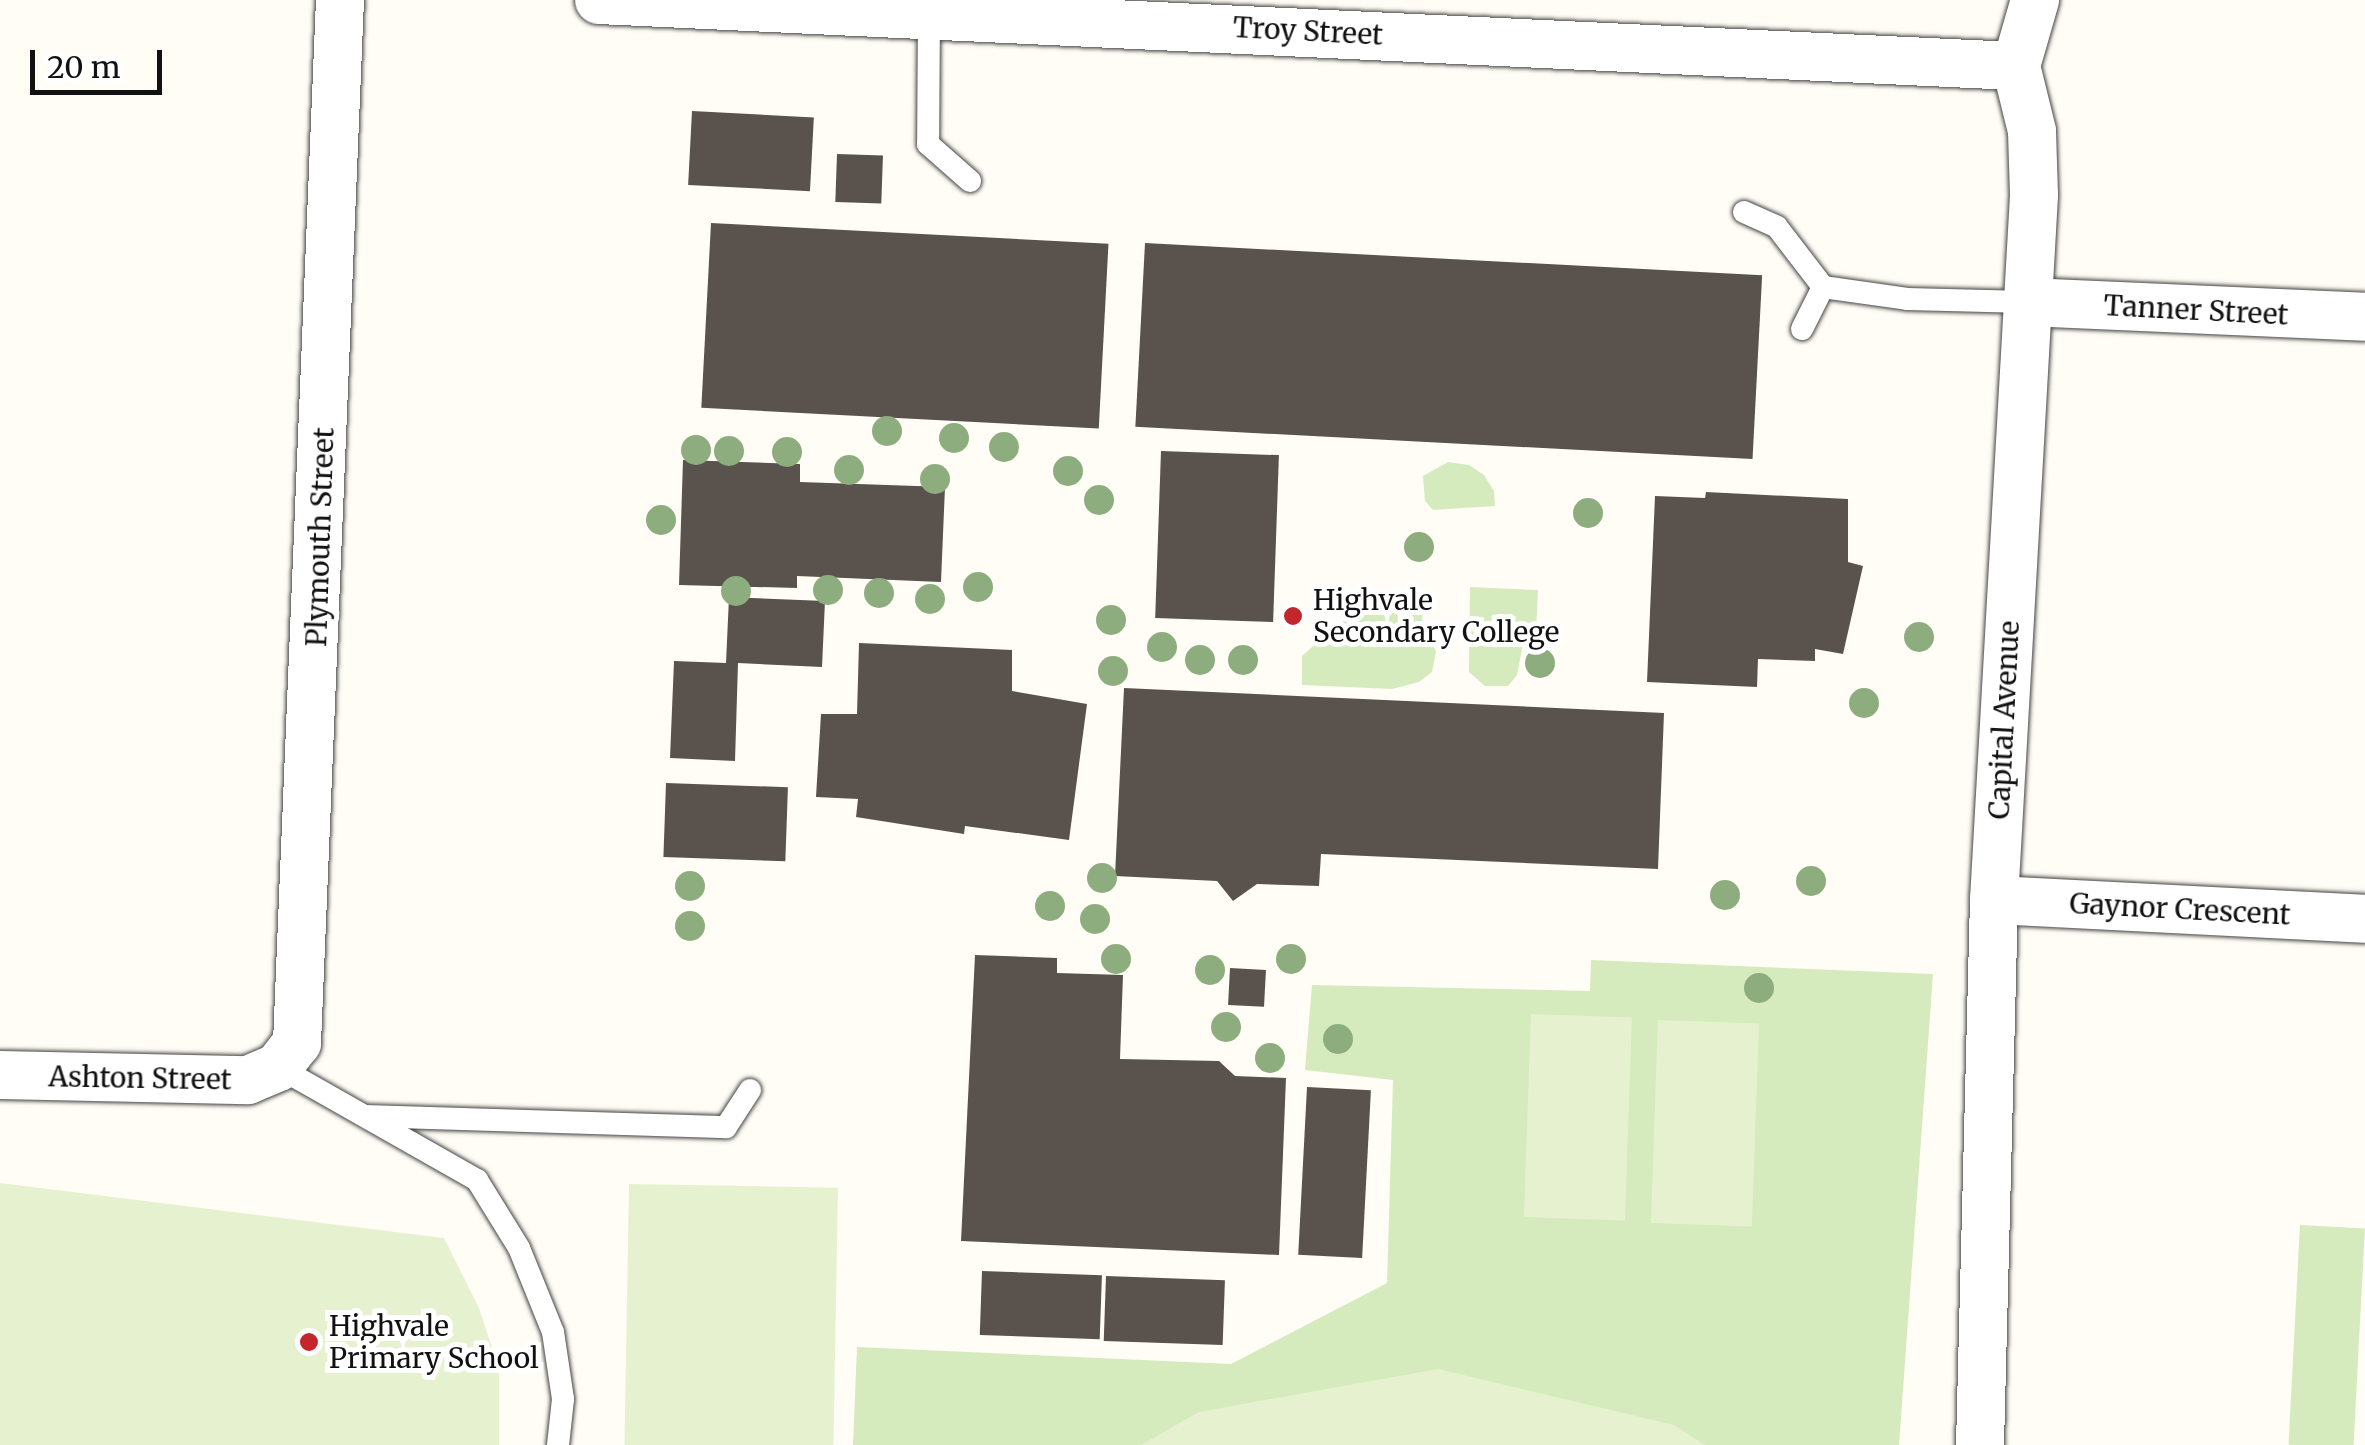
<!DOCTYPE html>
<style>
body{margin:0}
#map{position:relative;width:2365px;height:1445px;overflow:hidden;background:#fffdf5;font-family:Merriweather,serif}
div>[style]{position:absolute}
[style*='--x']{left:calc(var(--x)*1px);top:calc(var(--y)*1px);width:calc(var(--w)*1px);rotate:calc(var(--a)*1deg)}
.green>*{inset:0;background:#d5ebbd;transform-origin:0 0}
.pitch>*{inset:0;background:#e6f2cf;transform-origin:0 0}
.building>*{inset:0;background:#5a524d;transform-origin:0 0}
.roads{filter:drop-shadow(0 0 2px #444) drop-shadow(0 0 2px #444)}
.service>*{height:22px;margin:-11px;padding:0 11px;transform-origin:11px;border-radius:11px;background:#fff}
.minor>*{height:48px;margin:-24px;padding:0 24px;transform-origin:24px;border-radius:24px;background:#fff}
.trees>*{width:30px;height:30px;margin:-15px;border-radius:50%;background:#8dad7f}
.dots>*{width:28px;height:28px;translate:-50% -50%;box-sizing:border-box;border:5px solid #fff;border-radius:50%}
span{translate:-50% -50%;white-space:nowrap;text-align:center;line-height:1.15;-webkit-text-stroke:10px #fff;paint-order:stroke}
.street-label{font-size:28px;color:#111}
.poi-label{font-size:28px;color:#111}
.left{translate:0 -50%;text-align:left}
.scale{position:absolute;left:30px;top:50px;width:132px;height:45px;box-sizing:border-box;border:5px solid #111;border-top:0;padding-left:12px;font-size:30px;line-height:35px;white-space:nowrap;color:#111;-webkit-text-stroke:8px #fff;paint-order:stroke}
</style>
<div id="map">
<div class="green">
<div style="clip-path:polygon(1448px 462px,1469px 465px,1484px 475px,1494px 491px,1495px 506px,1433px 510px,1425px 501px,1423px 476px)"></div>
<div style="clip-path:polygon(1470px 587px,1538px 590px,1536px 633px,1525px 633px,1517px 675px,1508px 686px,1485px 686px,1469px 672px)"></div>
<div style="clip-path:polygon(1345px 590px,1423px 592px,1422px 628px,1436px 651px,1432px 672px,1419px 682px,1392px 689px,1302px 685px,1302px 656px,1331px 630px,1343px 625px)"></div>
<div style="clip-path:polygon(1591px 960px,1933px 974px,1899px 1445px,853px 1445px,857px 1347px,1231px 1364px,1387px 1283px,1393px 1080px,1305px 1070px,1312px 985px,1590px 991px)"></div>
<div style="left:2300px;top:1225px;width:65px;height:220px;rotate:3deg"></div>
</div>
<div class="pitch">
<div style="left:1531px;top:1014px;width:101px;height:203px;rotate:2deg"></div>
<div style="left:1658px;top:1020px;width:101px;height:203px;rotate:2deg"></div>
<div style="clip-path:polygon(0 1183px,444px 1238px,479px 1308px,499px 1369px,499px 1445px,0 1445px)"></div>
<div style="left:629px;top:1184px;width:209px;height:261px;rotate:1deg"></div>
<div style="clip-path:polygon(1438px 1369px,1674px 1425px,1705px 1445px,1141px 1445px,1199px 1412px)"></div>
</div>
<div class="building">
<div style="left:692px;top:111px;width:122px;height:74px;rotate:3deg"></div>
<div style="left:837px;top:154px;width:46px;height:48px;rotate:2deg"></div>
<div style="left:711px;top:223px;width:398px;height:185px;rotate:3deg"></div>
<div style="left:1145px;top:243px;width:618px;height:184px;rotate:3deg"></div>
<div style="left:1161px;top:451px;width:118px;height:167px;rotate:2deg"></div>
<div style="clip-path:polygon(683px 460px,800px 464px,800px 482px,945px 487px,941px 582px,797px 576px,797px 588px,679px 585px)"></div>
<div style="clip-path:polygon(1706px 492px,1848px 499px,1848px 562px,1863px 566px,1843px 654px,1815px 649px,1815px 661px,1758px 659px,1757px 687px,1647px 682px,1655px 496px,1705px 498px)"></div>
<div style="clip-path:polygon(729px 597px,825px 601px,822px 667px,738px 663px,735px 761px,670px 758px,674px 661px,726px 663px)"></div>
<div style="clip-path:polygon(859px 643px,1012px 650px,1012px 691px,1087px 704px,1069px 840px,965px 826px,964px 834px,856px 817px,858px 799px,816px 797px,821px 714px,857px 714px)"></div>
<div style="clip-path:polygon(1124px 688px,1664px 713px,1658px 869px,1321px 854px,1319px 886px,1257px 884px,1233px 901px,1217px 881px,1115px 876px)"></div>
<div style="left:666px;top:783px;width:122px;height:74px;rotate:2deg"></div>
<div style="clip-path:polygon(975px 955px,1057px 958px,1057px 973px,1123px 975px,1120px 1059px,1219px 1061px,1235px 1076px,1286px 1078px,1279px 1255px,961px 1241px)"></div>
<div style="left:1230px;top:968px;width:36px;height:37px;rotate:3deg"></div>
<div style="left:1307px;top:1087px;width:64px;height:168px;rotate:3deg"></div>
<div style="left:982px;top:1271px;width:120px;height:64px;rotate:2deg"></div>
<div style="left:1106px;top:1276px;width:119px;height:65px;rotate:2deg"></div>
</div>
<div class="roads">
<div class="service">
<div style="--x:929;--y:14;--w:130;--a:90.4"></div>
<div style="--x:928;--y:144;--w:56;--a:41.4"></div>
<div style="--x:1744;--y:212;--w:36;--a:24"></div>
<div style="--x:1777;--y:227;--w:76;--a:52.5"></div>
<div style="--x:1823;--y:287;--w:85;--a:8.1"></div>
<div style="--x:1907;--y:299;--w:120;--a:1.4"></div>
<div style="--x:1802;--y:329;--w:47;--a:-63.4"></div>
<div style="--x:278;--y:1067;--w:229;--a:29.6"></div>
<div style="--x:477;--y:1180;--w:80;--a:58.3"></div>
<div style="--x:519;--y:1248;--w:91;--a:68"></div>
<div style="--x:553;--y:1332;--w:68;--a:81.5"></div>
<div style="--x:563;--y:1399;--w:46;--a:96.2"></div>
<div style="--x:368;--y:1116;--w:358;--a:1.8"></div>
<div style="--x:726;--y:1127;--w:44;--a:-57"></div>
</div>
<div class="minor">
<div style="--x:599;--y:0;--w:1419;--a:2.67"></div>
<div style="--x:2027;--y:302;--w:338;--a:2.5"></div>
<div style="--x:1994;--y:900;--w:371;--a:2.9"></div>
<div style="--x:0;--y:1075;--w:248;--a:1.2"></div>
<div style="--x:248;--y:1080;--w:33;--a:-23"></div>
<div style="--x:278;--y:1067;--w:31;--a:-52"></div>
<div style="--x:297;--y:1043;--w:1044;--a:-87.64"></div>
<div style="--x:1980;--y:1445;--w:545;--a:-88.53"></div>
<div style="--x:1994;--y:900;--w:706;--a:-86.75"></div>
<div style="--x:2034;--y:195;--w:64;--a:-91.8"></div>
<div style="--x:2032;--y:131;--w:67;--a:-103.8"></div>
<div style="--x:2016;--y:66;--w:69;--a:-73.9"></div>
</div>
</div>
<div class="trees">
<div style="left:887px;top:431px"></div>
<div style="left:954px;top:438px"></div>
<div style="left:1004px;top:447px"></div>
<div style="left:696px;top:450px"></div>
<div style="left:729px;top:451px"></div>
<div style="left:787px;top:452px"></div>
<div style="left:849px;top:470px"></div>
<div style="left:1068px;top:471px"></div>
<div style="left:935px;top:479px"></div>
<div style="left:1099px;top:500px"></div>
<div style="left:1588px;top:513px"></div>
<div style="left:661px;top:520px"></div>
<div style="left:1419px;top:547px"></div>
<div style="left:978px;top:587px"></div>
<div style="left:828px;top:590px"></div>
<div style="left:736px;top:591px"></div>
<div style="left:879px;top:593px"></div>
<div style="left:930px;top:599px"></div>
<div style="left:1111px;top:620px"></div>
<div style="left:1919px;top:637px"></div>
<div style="left:1162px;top:647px"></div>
<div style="left:1200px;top:660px"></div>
<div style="left:1243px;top:660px"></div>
<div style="left:1540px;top:663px"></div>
<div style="left:1113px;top:671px"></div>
<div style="left:1864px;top:703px"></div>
<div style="left:1102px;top:878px"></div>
<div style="left:1811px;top:881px"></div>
<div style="left:690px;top:886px"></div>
<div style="left:1725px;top:895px"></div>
<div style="left:1050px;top:906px"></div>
<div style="left:1095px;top:919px"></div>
<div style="left:690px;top:926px"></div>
<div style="left:1116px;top:959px"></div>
<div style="left:1291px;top:959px"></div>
<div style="left:1210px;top:970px"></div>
<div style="left:1759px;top:988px"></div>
<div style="left:1226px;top:1027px"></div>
<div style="left:1338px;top:1039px"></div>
<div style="left:1270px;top:1058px"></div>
</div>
<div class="dots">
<div style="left:1293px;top:616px;background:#c4262e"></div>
<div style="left:309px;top:1342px;background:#c4262e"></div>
</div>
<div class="street-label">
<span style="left:1308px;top:31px;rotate:3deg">Troy Street</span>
<span style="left:2196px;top:310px;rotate:3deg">Tanner Street</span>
<span style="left:320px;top:537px;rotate:-88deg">Plymouth Street</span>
<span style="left:2004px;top:720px;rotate:-87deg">Capital Avenue</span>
<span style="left:2180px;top:909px;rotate:3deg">Gaynor Crescent</span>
<span style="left:140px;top:1078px;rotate:1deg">Ashton Street</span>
</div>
<div class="poi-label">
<span class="left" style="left:1313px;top:616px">Highvale<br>Secondary College</span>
<span class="left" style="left:329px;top:1342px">Highvale<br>Primary School</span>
</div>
<div class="scale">20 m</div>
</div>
